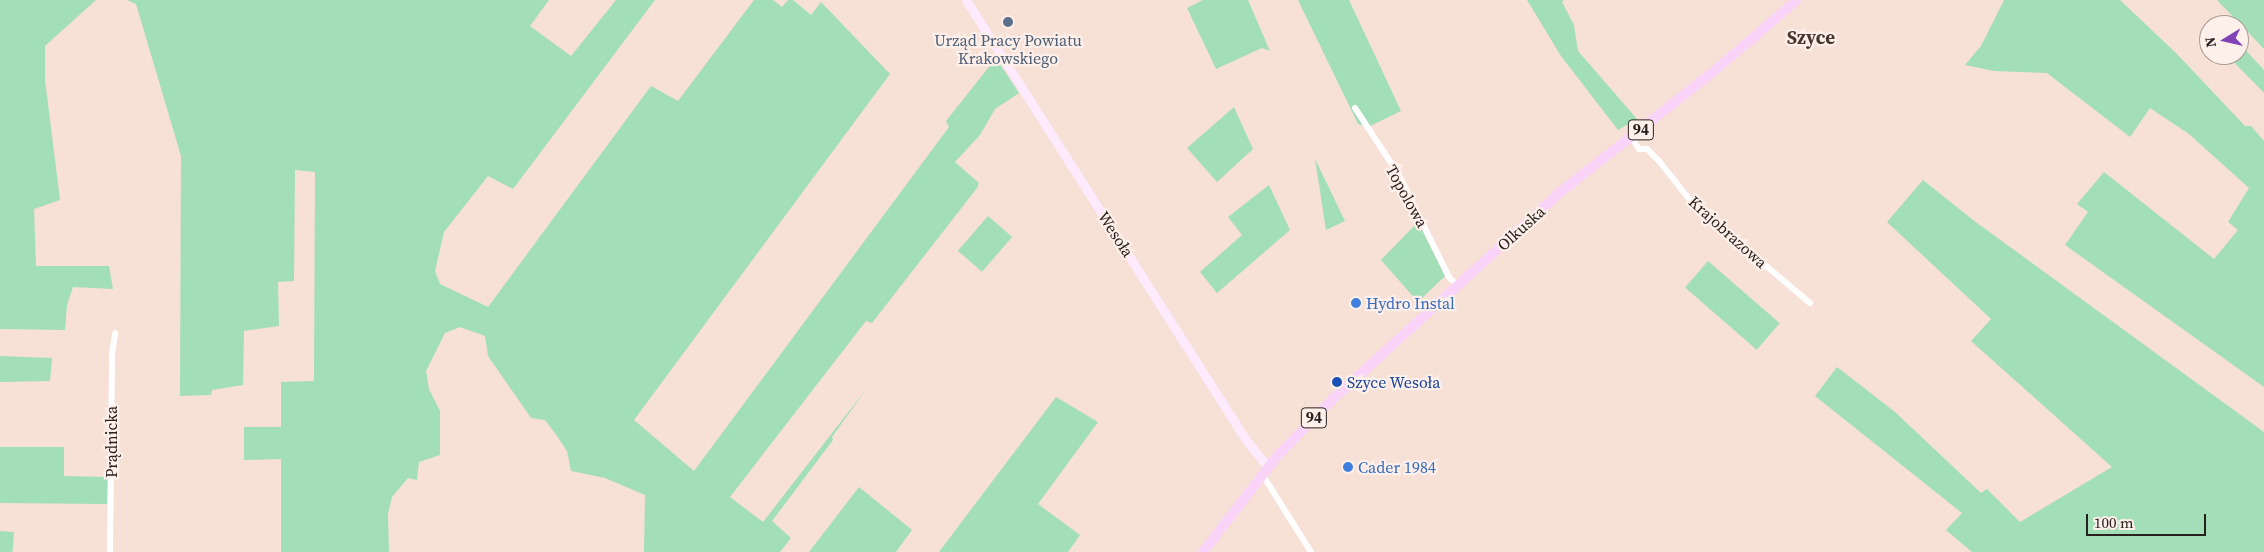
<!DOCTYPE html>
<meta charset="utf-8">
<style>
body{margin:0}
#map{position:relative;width:2264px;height:552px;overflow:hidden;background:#f7e0d6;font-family:"Source Serif 4",serif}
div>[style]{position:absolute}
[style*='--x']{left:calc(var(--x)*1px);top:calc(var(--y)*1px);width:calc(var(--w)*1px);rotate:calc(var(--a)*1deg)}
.green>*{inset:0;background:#a2deb8;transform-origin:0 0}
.street>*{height:6px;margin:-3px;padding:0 3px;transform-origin:3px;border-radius:3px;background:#fff}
.secondary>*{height:9px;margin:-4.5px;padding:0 4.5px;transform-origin:4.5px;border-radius:4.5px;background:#fdeafc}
.primary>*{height:10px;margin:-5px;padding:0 5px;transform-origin:5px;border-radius:5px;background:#fad4f8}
.dots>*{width:14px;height:14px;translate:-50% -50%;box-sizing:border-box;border:2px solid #fdefe9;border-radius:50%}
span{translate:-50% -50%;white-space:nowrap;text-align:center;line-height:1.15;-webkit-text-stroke:4.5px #fdefe9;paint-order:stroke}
.shield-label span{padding:1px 4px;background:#fdefe9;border:1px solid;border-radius:4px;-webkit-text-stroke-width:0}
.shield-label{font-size:15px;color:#28201c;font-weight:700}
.service-label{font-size:16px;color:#4e5e75}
.street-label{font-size:16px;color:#28201c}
.shop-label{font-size:16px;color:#366cbe}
.left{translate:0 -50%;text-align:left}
.transit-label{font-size:16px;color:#164399}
.quarter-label{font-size:19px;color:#49372f;font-weight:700}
.north{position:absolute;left:2199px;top:15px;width:50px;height:50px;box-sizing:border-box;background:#fdefe9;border:1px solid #a89c97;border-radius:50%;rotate:261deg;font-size:14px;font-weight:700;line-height:20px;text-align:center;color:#28201c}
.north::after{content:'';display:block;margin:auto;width:18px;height:22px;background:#8042b7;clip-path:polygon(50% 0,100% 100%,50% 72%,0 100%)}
.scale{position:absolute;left:2086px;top:514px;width:120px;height:22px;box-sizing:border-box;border:2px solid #28201c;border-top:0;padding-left:6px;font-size:15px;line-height:18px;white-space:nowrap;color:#28201c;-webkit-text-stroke:4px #fdefe9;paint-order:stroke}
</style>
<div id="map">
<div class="green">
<div style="clip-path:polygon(0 0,96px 0,45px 46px,45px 80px,60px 200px,34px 209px,36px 266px,109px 266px,113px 289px,73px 287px,67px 305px,65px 330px,0 329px)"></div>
<div style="clip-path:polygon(127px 0,549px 0,530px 26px,571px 56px,616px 0,655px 0,513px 189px,488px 176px,444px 232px,435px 271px,440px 284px,488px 307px,651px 86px,678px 101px,754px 0,773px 0,782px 7px,788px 0,793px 0,811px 15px,821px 2px,890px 74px,634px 420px,694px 471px,949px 127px,946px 121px,996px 58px,1019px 93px,995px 109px,980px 135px,955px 162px,979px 183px,977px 188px,872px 323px,866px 321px,730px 497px,763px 522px,867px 388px,832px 437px,833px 440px,772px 521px,791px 538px,780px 552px,644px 552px,645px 495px,605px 478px,571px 471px,567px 451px,557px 436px,545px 420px,531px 418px,488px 356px,485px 336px,460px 327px,445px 333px,426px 371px,429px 389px,440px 411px,440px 455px,419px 462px,417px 480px,408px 478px,392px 497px,388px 514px,389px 552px,281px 552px,281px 459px,244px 460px,244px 427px,281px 427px,281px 382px,314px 381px,315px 172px,295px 170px,294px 281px,278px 282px,279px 326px,244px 331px,243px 385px,212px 390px,211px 395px,180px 396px,181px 156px,136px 4px)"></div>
<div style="clip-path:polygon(1203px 0,1248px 0,1270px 51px,1262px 48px,1216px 69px,1187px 8px)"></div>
<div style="clip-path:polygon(1298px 0,1349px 0,1401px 111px,1368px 127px,1358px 124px)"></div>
<div style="clip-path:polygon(1527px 0,1564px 0,1562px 2px,1574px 25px,1578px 51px,1637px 119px,1618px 130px,1561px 56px)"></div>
<div style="clip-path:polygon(2004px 0,2120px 0,2177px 54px,2245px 126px,2251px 126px,2264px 141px,2264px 387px,2065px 245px,2088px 212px,2077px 204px,2104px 172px,2214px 259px,2238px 230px,2228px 222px,2249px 188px,2189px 134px,2150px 108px,2130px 137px,2047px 73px,1994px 71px,1965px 65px,1981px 46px)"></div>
<div style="clip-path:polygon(2217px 0,2264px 0,2264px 49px)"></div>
<div style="clip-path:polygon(2239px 43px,2264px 70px,2264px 93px,2227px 55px,2239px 55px)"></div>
<div style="clip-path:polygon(1234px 107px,1253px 149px,1217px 182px,1187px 148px)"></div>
<div style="clip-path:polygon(1315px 159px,1345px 221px,1326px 230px)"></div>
<div style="clip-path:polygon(1923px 180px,1973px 220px,2264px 432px,2264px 552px,1972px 552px,1946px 530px,1962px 513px,1815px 396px,1837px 367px,1895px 412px,1981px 493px,1987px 489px,2020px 522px,2112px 467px,1971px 341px,1991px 319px,1887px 222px)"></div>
<div style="clip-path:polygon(1269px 185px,1290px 230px,1217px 293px,1200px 272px,1242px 235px,1228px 217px)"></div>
<div style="left:988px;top:216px;width:32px;height:46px;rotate:41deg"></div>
<div style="clip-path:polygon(1418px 222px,1445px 276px,1418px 302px,1381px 260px)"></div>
<div style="left:1708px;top:261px;width:95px;height:35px;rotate:41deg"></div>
<div style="clip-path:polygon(0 356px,52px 358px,50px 381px,0 382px)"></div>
<div style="clip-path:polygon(1056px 397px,1098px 422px,1038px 504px,1080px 535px,1068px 552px,939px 552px)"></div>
<div style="clip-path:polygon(0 447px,64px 447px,64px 476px,108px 477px,107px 504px,0 503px)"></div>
<div style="clip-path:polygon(859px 487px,912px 530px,896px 552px,809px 552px)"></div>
<div style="left:0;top:531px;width:14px;height:21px;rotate:4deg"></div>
</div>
<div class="street">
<div style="--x:1355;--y:108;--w:80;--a:56.7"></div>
<div style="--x:1399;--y:175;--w:114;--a:63.9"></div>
<div style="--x:1449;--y:277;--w:11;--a:45"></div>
<div style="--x:1631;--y:137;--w:14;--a:56"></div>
<div style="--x:1639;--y:149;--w:8;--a:0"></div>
<div style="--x:1647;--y:149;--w:17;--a:45"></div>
<div style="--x:1659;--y:161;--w:56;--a:51.5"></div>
<div style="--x:1694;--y:205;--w:152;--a:40.2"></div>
<div style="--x:1262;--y:474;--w:92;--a:57.9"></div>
<div style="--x:110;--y:552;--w:197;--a:-89.4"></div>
<div style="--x:112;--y:355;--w:22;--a:-82"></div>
</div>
<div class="secondary">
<div style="--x:966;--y:0;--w:522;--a:57.53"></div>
<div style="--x:1246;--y:440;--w:35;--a:51"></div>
</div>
<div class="primary">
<div style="--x:1203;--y:552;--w:123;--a:-52.3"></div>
<div style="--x:1278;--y:455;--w:78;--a:-45.5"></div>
<div style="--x:1333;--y:399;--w:304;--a:-42.3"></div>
<div style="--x:1558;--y:194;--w:197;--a:-38.2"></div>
<div style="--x:1713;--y:72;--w:111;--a:-40.6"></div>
</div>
<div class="dots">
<div style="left:1008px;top:22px;background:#5c6f8a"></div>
<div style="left:1356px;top:303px;background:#3f7fe0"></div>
<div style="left:1337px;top:382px;background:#1a4fb4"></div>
<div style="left:1348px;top:467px;background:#3f7fe0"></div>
</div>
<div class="shield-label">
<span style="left:1641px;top:130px">94</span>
<span style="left:1314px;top:418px">94</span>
</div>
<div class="service-label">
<span style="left:1008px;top:49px">Urząd Pracy Powiatu<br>Krakowskiego</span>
</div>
<div class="street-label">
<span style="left:1407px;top:196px;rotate:61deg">Topolowa</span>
<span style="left:1521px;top:228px;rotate:-42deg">Olkuska</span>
<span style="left:1728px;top:232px;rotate:42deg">Krajobrazowa</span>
<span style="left:1116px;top:234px;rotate:57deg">Wesoła</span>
<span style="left:111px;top:442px;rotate:-90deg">Prądnicka</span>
</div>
<div class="shop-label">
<span class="left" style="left:1366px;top:303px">Hydro Instal</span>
<span class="left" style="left:1358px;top:467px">Cader 1984</span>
</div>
<div class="transit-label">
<span class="left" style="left:1347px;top:382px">Szyce Wesoła</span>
</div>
<div class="quarter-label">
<span style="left:1811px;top:38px">Szyce</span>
</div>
<div class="north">N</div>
<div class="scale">100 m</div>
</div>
